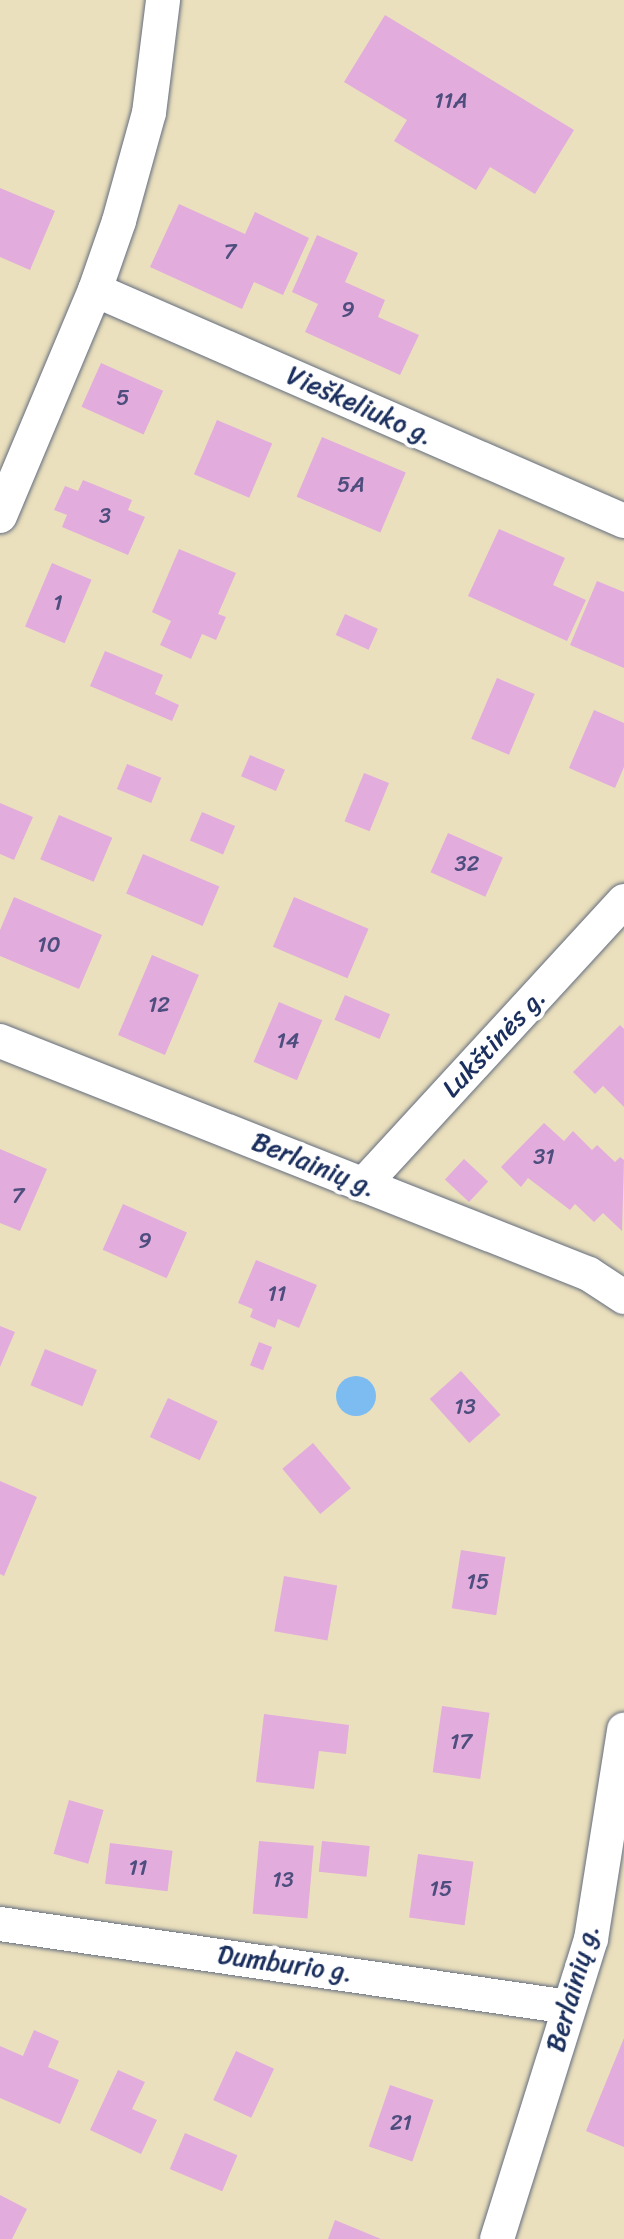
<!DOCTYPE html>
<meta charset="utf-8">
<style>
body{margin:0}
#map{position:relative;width:624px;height:2239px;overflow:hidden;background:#ebe0bd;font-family:Sriracha,sans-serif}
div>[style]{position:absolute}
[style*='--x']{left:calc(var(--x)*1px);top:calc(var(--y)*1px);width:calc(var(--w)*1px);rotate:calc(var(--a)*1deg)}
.water>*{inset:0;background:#7cbcf1}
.round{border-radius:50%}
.building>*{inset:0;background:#e2acdd;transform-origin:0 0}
.roads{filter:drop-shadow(0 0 2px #646d7f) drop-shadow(0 0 2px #646d7f)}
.minor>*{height:34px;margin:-17px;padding:0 17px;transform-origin:17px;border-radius:17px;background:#fff}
span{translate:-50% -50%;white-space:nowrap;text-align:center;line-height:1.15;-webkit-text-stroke:8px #fff;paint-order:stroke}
.number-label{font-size:22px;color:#4d4e7e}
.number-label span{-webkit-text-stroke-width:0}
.street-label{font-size:26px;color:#1b2f5e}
</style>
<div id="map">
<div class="water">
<div class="round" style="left:336px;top:1376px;width:40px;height:40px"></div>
</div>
<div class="building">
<div style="clip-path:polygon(385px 15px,574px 130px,535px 194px,490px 167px,476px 190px,394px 141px,407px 120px,344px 82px)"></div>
<div style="clip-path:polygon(0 188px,55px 211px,30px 270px,0 257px)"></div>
<div style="clip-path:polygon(179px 204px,245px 234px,255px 212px,309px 238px,283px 295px,254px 282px,242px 309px,150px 267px)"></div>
<div style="clip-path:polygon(317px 235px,358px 253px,345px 282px,385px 300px,378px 317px,419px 335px,400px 375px,305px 332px,318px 304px,292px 292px)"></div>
<div style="left:101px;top:363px;width:68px;height:48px;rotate:24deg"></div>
<div style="left:217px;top:420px;width:60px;height:59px;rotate:23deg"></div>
<div style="left:322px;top:437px;width:91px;height:65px;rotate:23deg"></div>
<div style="clip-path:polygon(83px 480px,132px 500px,128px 510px,145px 517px,128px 555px,62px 527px,67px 515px,54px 510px,65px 486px,78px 491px)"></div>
<div style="clip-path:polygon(499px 529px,565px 558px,553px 585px,586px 600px,567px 641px,468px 596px)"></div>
<div style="clip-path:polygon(179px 549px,236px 573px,218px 614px,226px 617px,216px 640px,202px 634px,191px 659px,160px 645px,171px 621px,152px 612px)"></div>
<div style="left:52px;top:563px;width:43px;height:69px;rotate:23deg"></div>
<div style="clip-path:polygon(597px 581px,624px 592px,624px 668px,570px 645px)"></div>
<div style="left:345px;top:614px;width:36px;height:23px;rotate:24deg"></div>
<div style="clip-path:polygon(105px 651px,163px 675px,155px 694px,179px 705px,172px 721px,90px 686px)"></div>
<div style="left:497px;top:678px;width:41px;height:66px;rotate:23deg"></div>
<div style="clip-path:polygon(594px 710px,624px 723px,624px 767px,615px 788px,569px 768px)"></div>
<div style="left:250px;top:755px;width:38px;height:23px;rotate:23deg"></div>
<div style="left:127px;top:764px;width:37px;height:27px;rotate:22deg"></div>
<div style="left:364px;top:773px;width:27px;height:52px;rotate:22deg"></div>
<div style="clip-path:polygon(0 803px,33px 817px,14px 860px,0 854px)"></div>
<div style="left:202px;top:812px;width:36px;height:31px;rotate:23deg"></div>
<div style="left:59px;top:815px;width:58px;height:48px;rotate:23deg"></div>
<div style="left:448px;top:833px;width:60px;height:43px;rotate:24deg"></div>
<div style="left:143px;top:854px;width:83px;height:43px;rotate:23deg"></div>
<div style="clip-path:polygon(14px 897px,102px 935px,79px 989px,0 956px,0 930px)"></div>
<div style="left:294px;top:897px;width:81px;height:54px;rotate:23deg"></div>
<div style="left:152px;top:955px;width:51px;height:87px;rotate:23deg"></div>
<div style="left:345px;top:995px;width:49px;height:27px;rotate:23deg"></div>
<div style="left:279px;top:1002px;width:47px;height:65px;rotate:23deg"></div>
<div style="clip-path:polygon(620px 1025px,624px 1029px,624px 1107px,603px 1086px,595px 1094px,573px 1072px)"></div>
<div style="clip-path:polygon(544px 1123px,564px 1141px,573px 1131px,592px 1150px,597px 1145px,615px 1162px,620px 1157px,624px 1160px,622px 1231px,603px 1213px,594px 1222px,575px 1204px,570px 1210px,528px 1178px,521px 1187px,501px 1167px)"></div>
<div style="clip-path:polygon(0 1149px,47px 1169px,20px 1231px,0 1223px)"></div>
<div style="left:464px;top:1159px;width:33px;height:28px;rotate:43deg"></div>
<div style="left:123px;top:1204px;width:70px;height:50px;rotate:24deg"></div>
<div style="clip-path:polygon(256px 1260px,317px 1285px,299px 1328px,278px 1319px,275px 1328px,250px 1317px,253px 1309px,238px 1303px)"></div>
<div style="clip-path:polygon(0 1326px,15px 1332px,0 1367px)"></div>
<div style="left:259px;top:1342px;width:14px;height:25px;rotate:21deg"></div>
<div style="left:45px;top:1349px;width:56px;height:39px;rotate:22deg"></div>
<div style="left:461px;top:1371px;width:59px;height:42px;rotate:48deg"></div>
<div style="left:168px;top:1398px;width:55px;height:43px;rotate:25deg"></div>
<div style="left:313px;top:1443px;width:59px;height:40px;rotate:50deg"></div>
<div style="clip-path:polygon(0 1481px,37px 1497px,4px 1576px,0 1574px)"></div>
<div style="left:461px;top:1550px;width:45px;height:59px;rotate:9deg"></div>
<div style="left:284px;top:1576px;width:54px;height:56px;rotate:10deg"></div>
<div style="left:442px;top:1706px;width:48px;height:67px;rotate:8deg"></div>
<div style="clip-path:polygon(264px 1714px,349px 1725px,346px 1754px,319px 1751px,314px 1789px,256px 1782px)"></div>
<div style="left:69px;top:1800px;width:36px;height:56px;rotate:16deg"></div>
<div style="left:259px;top:1841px;width:55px;height:73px;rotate:5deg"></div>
<div style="left:322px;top:1841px;width:48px;height:31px;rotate:6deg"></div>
<div style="left:110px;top:1843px;width:63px;height:41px;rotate:7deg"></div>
<div style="left:418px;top:1854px;width:56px;height:64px;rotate:8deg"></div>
<div style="clip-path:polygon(34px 2030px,59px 2041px,48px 2067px,79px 2080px,60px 2124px,0 2098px,0 2046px,23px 2056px)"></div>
<div style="clip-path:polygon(624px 2038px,624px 2147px,586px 2131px)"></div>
<div style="left:236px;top:2051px;width:42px;height:54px;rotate:25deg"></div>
<div style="clip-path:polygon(118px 2070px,145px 2082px,132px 2109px,157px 2120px,141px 2154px,90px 2130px)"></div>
<div style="left:390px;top:2085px;width:46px;height:65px;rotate:19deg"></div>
<div style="left:185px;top:2133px;width:57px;height:39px;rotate:23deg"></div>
<div style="clip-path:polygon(0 2195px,27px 2209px,12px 2239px,0 2239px)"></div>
<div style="clip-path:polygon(335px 2220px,381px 2239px,328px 2239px)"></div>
</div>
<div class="roads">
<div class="minor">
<div style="--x:95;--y:290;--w:577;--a:23.59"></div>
<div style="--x:0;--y:516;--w:245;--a:-67.2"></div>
<div style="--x:95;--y:290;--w:73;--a:-70.8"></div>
<div style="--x:119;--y:221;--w:112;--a:-74.5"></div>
<div style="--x:149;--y:113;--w:114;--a:-82.9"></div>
<div style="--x:0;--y:1041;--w:633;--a:21.58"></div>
<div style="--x:589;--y:1274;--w:42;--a:33.3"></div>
<div style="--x:363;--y:1185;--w:386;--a:-47.4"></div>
<div style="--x:0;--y:1924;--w:575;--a:8.3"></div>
<div style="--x:497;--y:2239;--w:314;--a:-72.6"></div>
<div style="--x:591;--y:1939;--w:212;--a:-81"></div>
</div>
</div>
<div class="number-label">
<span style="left:451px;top:101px">11A</span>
<span style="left:230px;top:252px">7</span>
<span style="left:348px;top:310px">9</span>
<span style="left:123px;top:398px">5</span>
<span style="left:351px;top:485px">5A</span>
<span style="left:105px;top:516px">3</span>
<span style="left:58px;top:603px">1</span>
<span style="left:467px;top:864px">32</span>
<span style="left:49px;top:945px">10</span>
<span style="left:159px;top:1005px">12</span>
<span style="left:288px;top:1041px">14</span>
<span style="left:544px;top:1157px">31</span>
<span style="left:18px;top:1196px">7</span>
<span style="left:145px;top:1241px">9</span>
<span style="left:277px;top:1294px">11</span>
<span style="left:465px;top:1407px">13</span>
<span style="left:478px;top:1582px">15</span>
<span style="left:461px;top:1742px">17</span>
<span style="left:138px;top:1868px">11</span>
<span style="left:283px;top:1880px">13</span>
<span style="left:441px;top:1889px">15</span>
<span style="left:401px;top:2123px">21</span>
</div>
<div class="street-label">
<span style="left:360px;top:406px;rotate:24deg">Vieškeliuko g.</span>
<span style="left:494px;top:1043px;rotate:-47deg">Lukštinės g.</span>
<span style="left:314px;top:1165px;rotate:22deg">Berlainių g.</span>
<span style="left:285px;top:1964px;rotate:8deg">Dumburio g.</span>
<span style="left:573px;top:1988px;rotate:-74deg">Berlainių g.</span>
</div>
</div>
